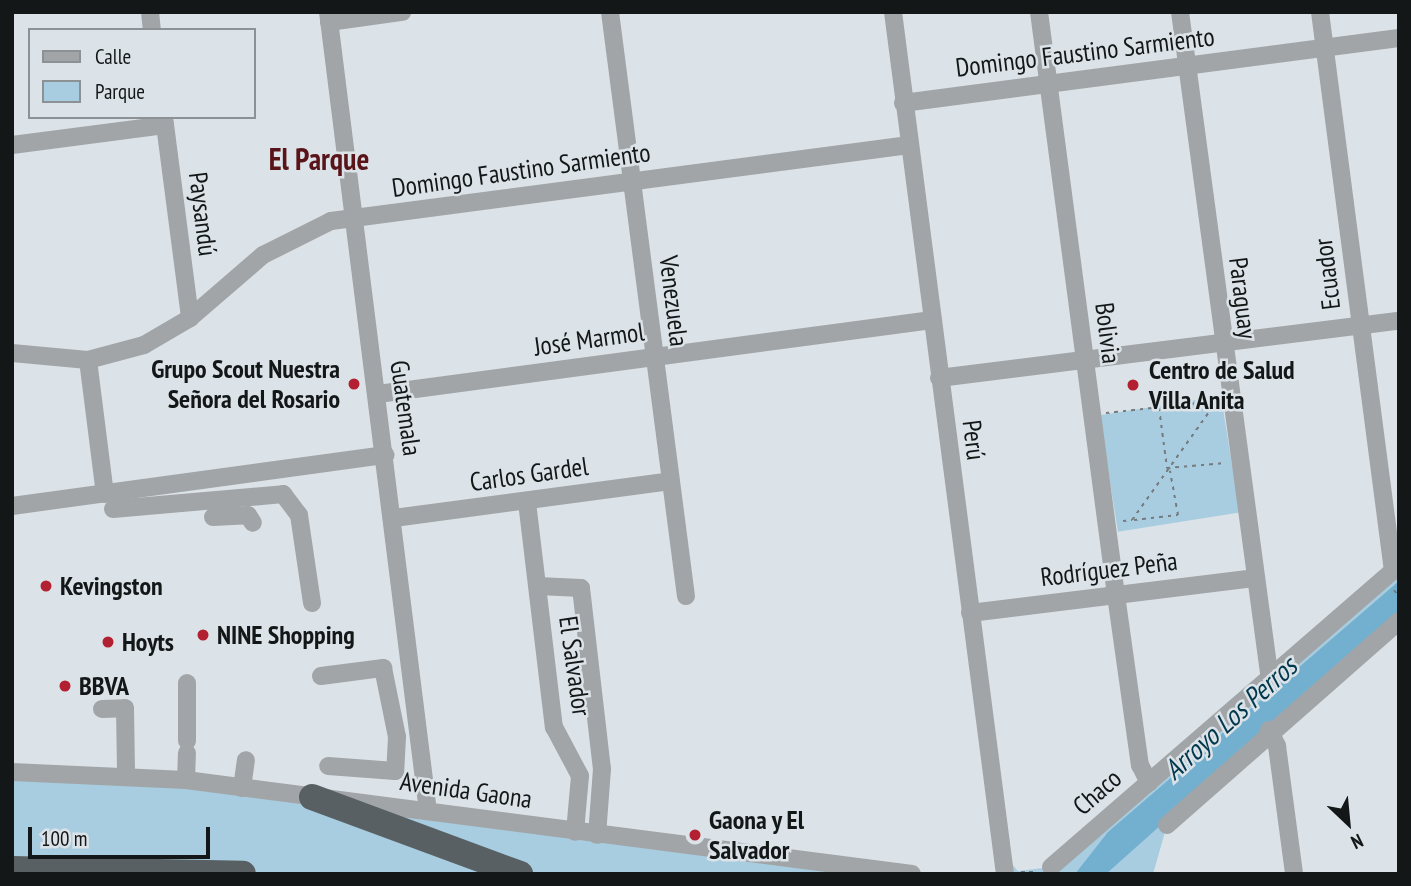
<!DOCTYPE html>
<meta charset="utf-8">
<style>
body{margin:0}
#map{position:relative;width:1411px;height:886px;overflow:hidden;background:#dce3e8;font-family:"PT Sans Narrow",sans-serif}
div>[style]{position:absolute}
[style*='--x']{left:calc(var(--x)*1px);top:calc(var(--y)*1px);width:calc(var(--w)*1px);rotate:calc(var(--a)*1deg)}
.green>*{inset:0;background:#a8cde0;transform-origin:0 0}
.forest>*{inset:0;background:#73afce}
.path>*{height:2px;margin-top:-1px;transform-origin:0;background:repeating-linear-gradient(90deg,#757a7d 0 3.5px,transparent 0 8.5px)}
.minor>*{height:18px;margin:-9px;padding:0 9px;transform-origin:9px;border-radius:9px;background:#a2a5a7}
.highway>*{height:26px;margin:-13px;padding:0 13px;transform-origin:13px;border-radius:13px;background:#596063}
.dots>*{width:19px;height:19px;translate:-50% -50%;box-sizing:border-box;border:4px solid #dce3e8;border-radius:50%}
span{translate:-50% -50%;white-space:nowrap;text-align:center;line-height:1.15;-webkit-text-stroke:5px #dce3e8;paint-order:stroke}
.street-label{font-size:26px;color:#141718}
.poi-label{font-size:26px;color:#141718;font-weight:700}
.right{translate:-100% -50%;text-align:right}
.left{translate:0 -50%;text-align:left}
.water-label{font-size:28px;color:#01384d;font-style:italic}
.quarter-label{font-size:30px;color:#591419;font-weight:700}
.frame{position:absolute;inset:0;border:14px solid #141718;pointer-events:none}
.legend{position:absolute;left:28px;top:28px;width:228px;height:91px;box-sizing:border-box;background:#dce3e8;border:2px solid #8c9195;margin:0;padding:9px 12px;list-style:none;font-size:21px;color:#141718}
.legend li{display:flex;align-items:center;gap:14px;height:35px}
.legend b{width:35px;border:2px solid #8c9195}
.north{position:absolute;left:1313px;top:788px;width:70px;height:70px;-webkit-text-stroke:5px #dce3e8;paint-order:stroke;rotate:154deg;font-size:19px;font-weight:700;line-height:28px;text-align:center;color:#141718}
.north::after{content:'';display:block;margin:auto;width:24px;height:32px;background:#141718;clip-path:polygon(50% 0,100% 100%,50% 72%,0 100%)}
.scale{position:absolute;left:28px;top:827px;width:182px;height:32px;box-sizing:border-box;border:4px solid #141718;border-top:0;padding-left:9px;font-size:21px;line-height:24px;white-space:nowrap;color:#141718;-webkit-text-stroke:5px #dce3e8;paint-order:stroke}
</style>
<div id="map">
<div class="green">
<div style="left:1221px;top:396px;width:118px;height:123px;rotate:81deg"></div>
<div style="clip-path:polygon(1399px 566px,1399px 621px,1167px 825px,1153px 874px,1005px 874px,1002px 853px,1018px 871px,1051px 867px)"></div>
<div style="clip-path:polygon(12px 772px,105px 773px,912px 874px,12px 874px)"></div>
</div>
<div class="forest">
<div style="clip-path:polygon(1399px 581px,1399px 613px,1106px 874px,1075px 874px,1108px 832px)"></div>
</div>
<div class="path">
<div style="--x:1159;--y:408;--w:61;--a:82.4"></div>
<div style="--x:1167;--y:468;--w:59;--a:-4.8"></div>
<div style="--x:1106;--y:413;--w:111;--a:-6.2"></div>
<div style="--x:1134;--y:520;--w:44;--a:-6.5"></div>
<div style="--x:1178;--y:515;--w:45;--a:-100.3"></div>
<div style="--x:1123;--y:521;--w:9;--a:-6"></div>
<div style="--x:1132;--y:520;--w:146;--a:-54.5"></div>
<div style="--x:1394;--y:590;--w:9;--a:54"></div>
<div style="--x:1021;--y:872;--w:16;--a:0"></div>
</div>
<div class="minor">
<div style="--x:150;--y:12;--w:18;--a:84"></div>
<div style="--x:328;--y:12;--w:805;--a:82.87"></div>
<div style="--x:610;--y:12;--w:589;--a:82.59"></div>
<div style="--x:893;--y:12;--w:869;--a:82.6"></div>
<div style="--x:1039;--y:12;--w:588;--a:82.48"></div>
<div style="--x:1116;--y:595;--w:172;--a:82"></div>
<div style="--x:1140;--y:765;--w:20;--a:63"></div>
<div style="--x:1180;--y:12;--w:667;--a:82.33"></div>
<div style="--x:1320;--y:12;--w:564;--a:82.56"></div>
<div style="--x:329;--y:22;--w:74;--a:-7.8"></div>
<div style="--x:903;--y:103;--w:500;--a:-7.47"></div>
<div style="--x:164;--y:117;--w:203;--a:82.6"></div>
<div style="--x:12;--y:145;--w:154;--a:-7.4"></div>
<div style="--x:12;--y:353;--w:76;--a:5.3"></div>
<div style="--x:88;--y:360;--w:58;--a:-15"></div>
<div style="--x:144;--y:345;--w:53;--a:-30.4"></div>
<div style="--x:190;--y:318;--w:96;--a:-40.8"></div>
<div style="--x:263;--y:255;--w:76;--a:-26.6"></div>
<div style="--x:331;--y:221;--w:583;--a:-7.49"></div>
<div style="--x:88;--y:360;--w:135;--a:82.8"></div>
<div style="--x:939;--y:378;--w:464;--a:-7.1"></div>
<div style="--x:378;--y:394;--w:559;--a:-7.61"></div>
<div style="--x:527;--y:502;--w:227;--a:83.2"></div>
<div style="--x:554;--y:727;--w:55;--a:62"></div>
<div style="--x:580;--y:776;--w:56;--a:95.1"></div>
<div style="--x:12;--y:506;--w:377;--a:-7.8"></div>
<div style="--x:113;--y:509;--w:171;--a:-5"></div>
<div style="--x:283;--y:494;--w:26;--a:53"></div>
<div style="--x:299;--y:515;--w:89;--a:81.6"></div>
<div style="--x:213;--y:517;--w:35;--a:-3"></div>
<div style="--x:248;--y:515;--w:9;--a:58"></div>
<div style="--x:394;--y:518;--w:279;--a:-7.6"></div>
<div style="--x:538;--y:586;--w:43;--a:2.7"></div>
<div style="--x:581;--y:588;--w:182;--a:83.4"></div>
<div style="--x:602;--y:769;--w:66;--a:94.3"></div>
<div style="--x:970;--y:613;--w:286;--a:-7"></div>
<div style="--x:321;--y:676;--w:63;--a:-7.4"></div>
<div style="--x:383;--y:668;--w:70;--a:78.5"></div>
<div style="--x:397;--y:737;--w:34;--a:93"></div>
<div style="--x:395;--y:771;--w:67;--a:-175.7"></div>
<div style="--x:187;--y:683;--w:58;--a:90"></div>
<div style="--x:102;--y:709;--w:23;--a:-2"></div>
<div style="--x:125;--y:708;--w:67;--a:89.1"></div>
<div style="--x:1269;--y:730;--w:18;--a:63"></div>
<div style="--x:1277;--y:746;--w:129;--a:82.4"></div>
<div style="--x:12;--y:772;--w:174;--a:2.6"></div>
<div style="--x:186;--y:780;--w:732;--a:7.38"></div>
<div style="--x:186;--y:780;--w:27;--a:-88"></div>
<div style="--x:242;--y:788;--w:28;--a:-82"></div>
<div style="--x:1167;--y:825;--w:309;--a:-41.3"></div>
<div style="--x:1051;--y:867;--w:460;--a:-40.9"></div>
</div>
<div class="highway">
<div style="--x:312;--y:797;--w:222;--a:20.3"></div>
<div style="--x:12;--y:869;--w:231;--a:1.2"></div>
</div>
<div class="dots">
<div style="left:354px;top:384px;background:#b22031"></div>
<div style="left:1133px;top:385px;background:#b22031"></div>
<div style="left:46px;top:586px;background:#b22031"></div>
<div style="left:203px;top:635px;background:#b22031"></div>
<div style="left:108px;top:642px;background:#b22031"></div>
<div style="left:65px;top:686px;background:#b22031"></div>
<div style="left:695px;top:835px;background:#b22031"></div>
</div>
<div class="street-label">
<span style="left:1085px;top:52px;rotate:-7deg">Domingo Faustino Sarmiento</span>
<span style="left:521px;top:170px;rotate:-8deg">Domingo Faustino Sarmiento</span>
<span style="left:203px;top:214px;rotate:83deg">Paysandú</span>
<span style="left:1327px;top:274px;rotate:-97deg">Ecuador</span>
<span style="left:1243px;top:298px;rotate:83deg">Paraguay</span>
<span style="left:674px;top:301px;rotate:83deg">Venezuela</span>
<span style="left:1108px;top:333px;rotate:83deg">Bolivia</span>
<span style="left:589px;top:339px;rotate:-8deg">José Marmol</span>
<span style="left:406px;top:408px;rotate:82deg">Guatemala</span>
<span style="left:974px;top:440px;rotate:83deg">Perú</span>
<span style="left:529px;top:474px;rotate:-8deg">Carlos Gardel</span>
<span style="left:1109px;top:569px;rotate:-7deg">Rodríguez Peña</span>
<span style="left:575px;top:666px;rotate:82deg">El Salvador</span>
<span style="left:466px;top:790px;rotate:8deg">Avenida Gaona</span>
<span style="left:1097px;top:792px;rotate:-41deg">Chaco</span>
</div>
<div class="poi-label">
<span class="right" style="left:340px;top:384px">Grupo Scout Nuestra<br>Señora del Rosario</span>
<span class="left" style="left:1149px;top:385px">Centro de Salud<br>Villa Anita</span>
<span class="left" style="left:60px;top:586px">Kevingston</span>
<span class="left" style="left:217px;top:635px">NINE Shopping</span>
<span class="left" style="left:122px;top:642px">Hoyts</span>
<span class="left" style="left:79px;top:686px">BBVA</span>
<span class="left" style="left:709px;top:835px">Gaona y El<br>Salvador</span>
</div>
<div class="water-label">
<span style="left:1230px;top:718px;rotate:-42deg">Arroyo Los Perros</span>
</div>
<div class="quarter-label">
<span style="left:319px;top:159px">El Parque</span>
</div>
<div class="frame"></div>
<ul class="legend">
<li><b style="height:9px;background:#a2a5a7"></b>Calle</li>
<li><b style="height:19px;background:#a8cde0"></b>Parque</li>
</ul>
<div class="north">N</div>
<div class="scale">100 m</div>
</div>
